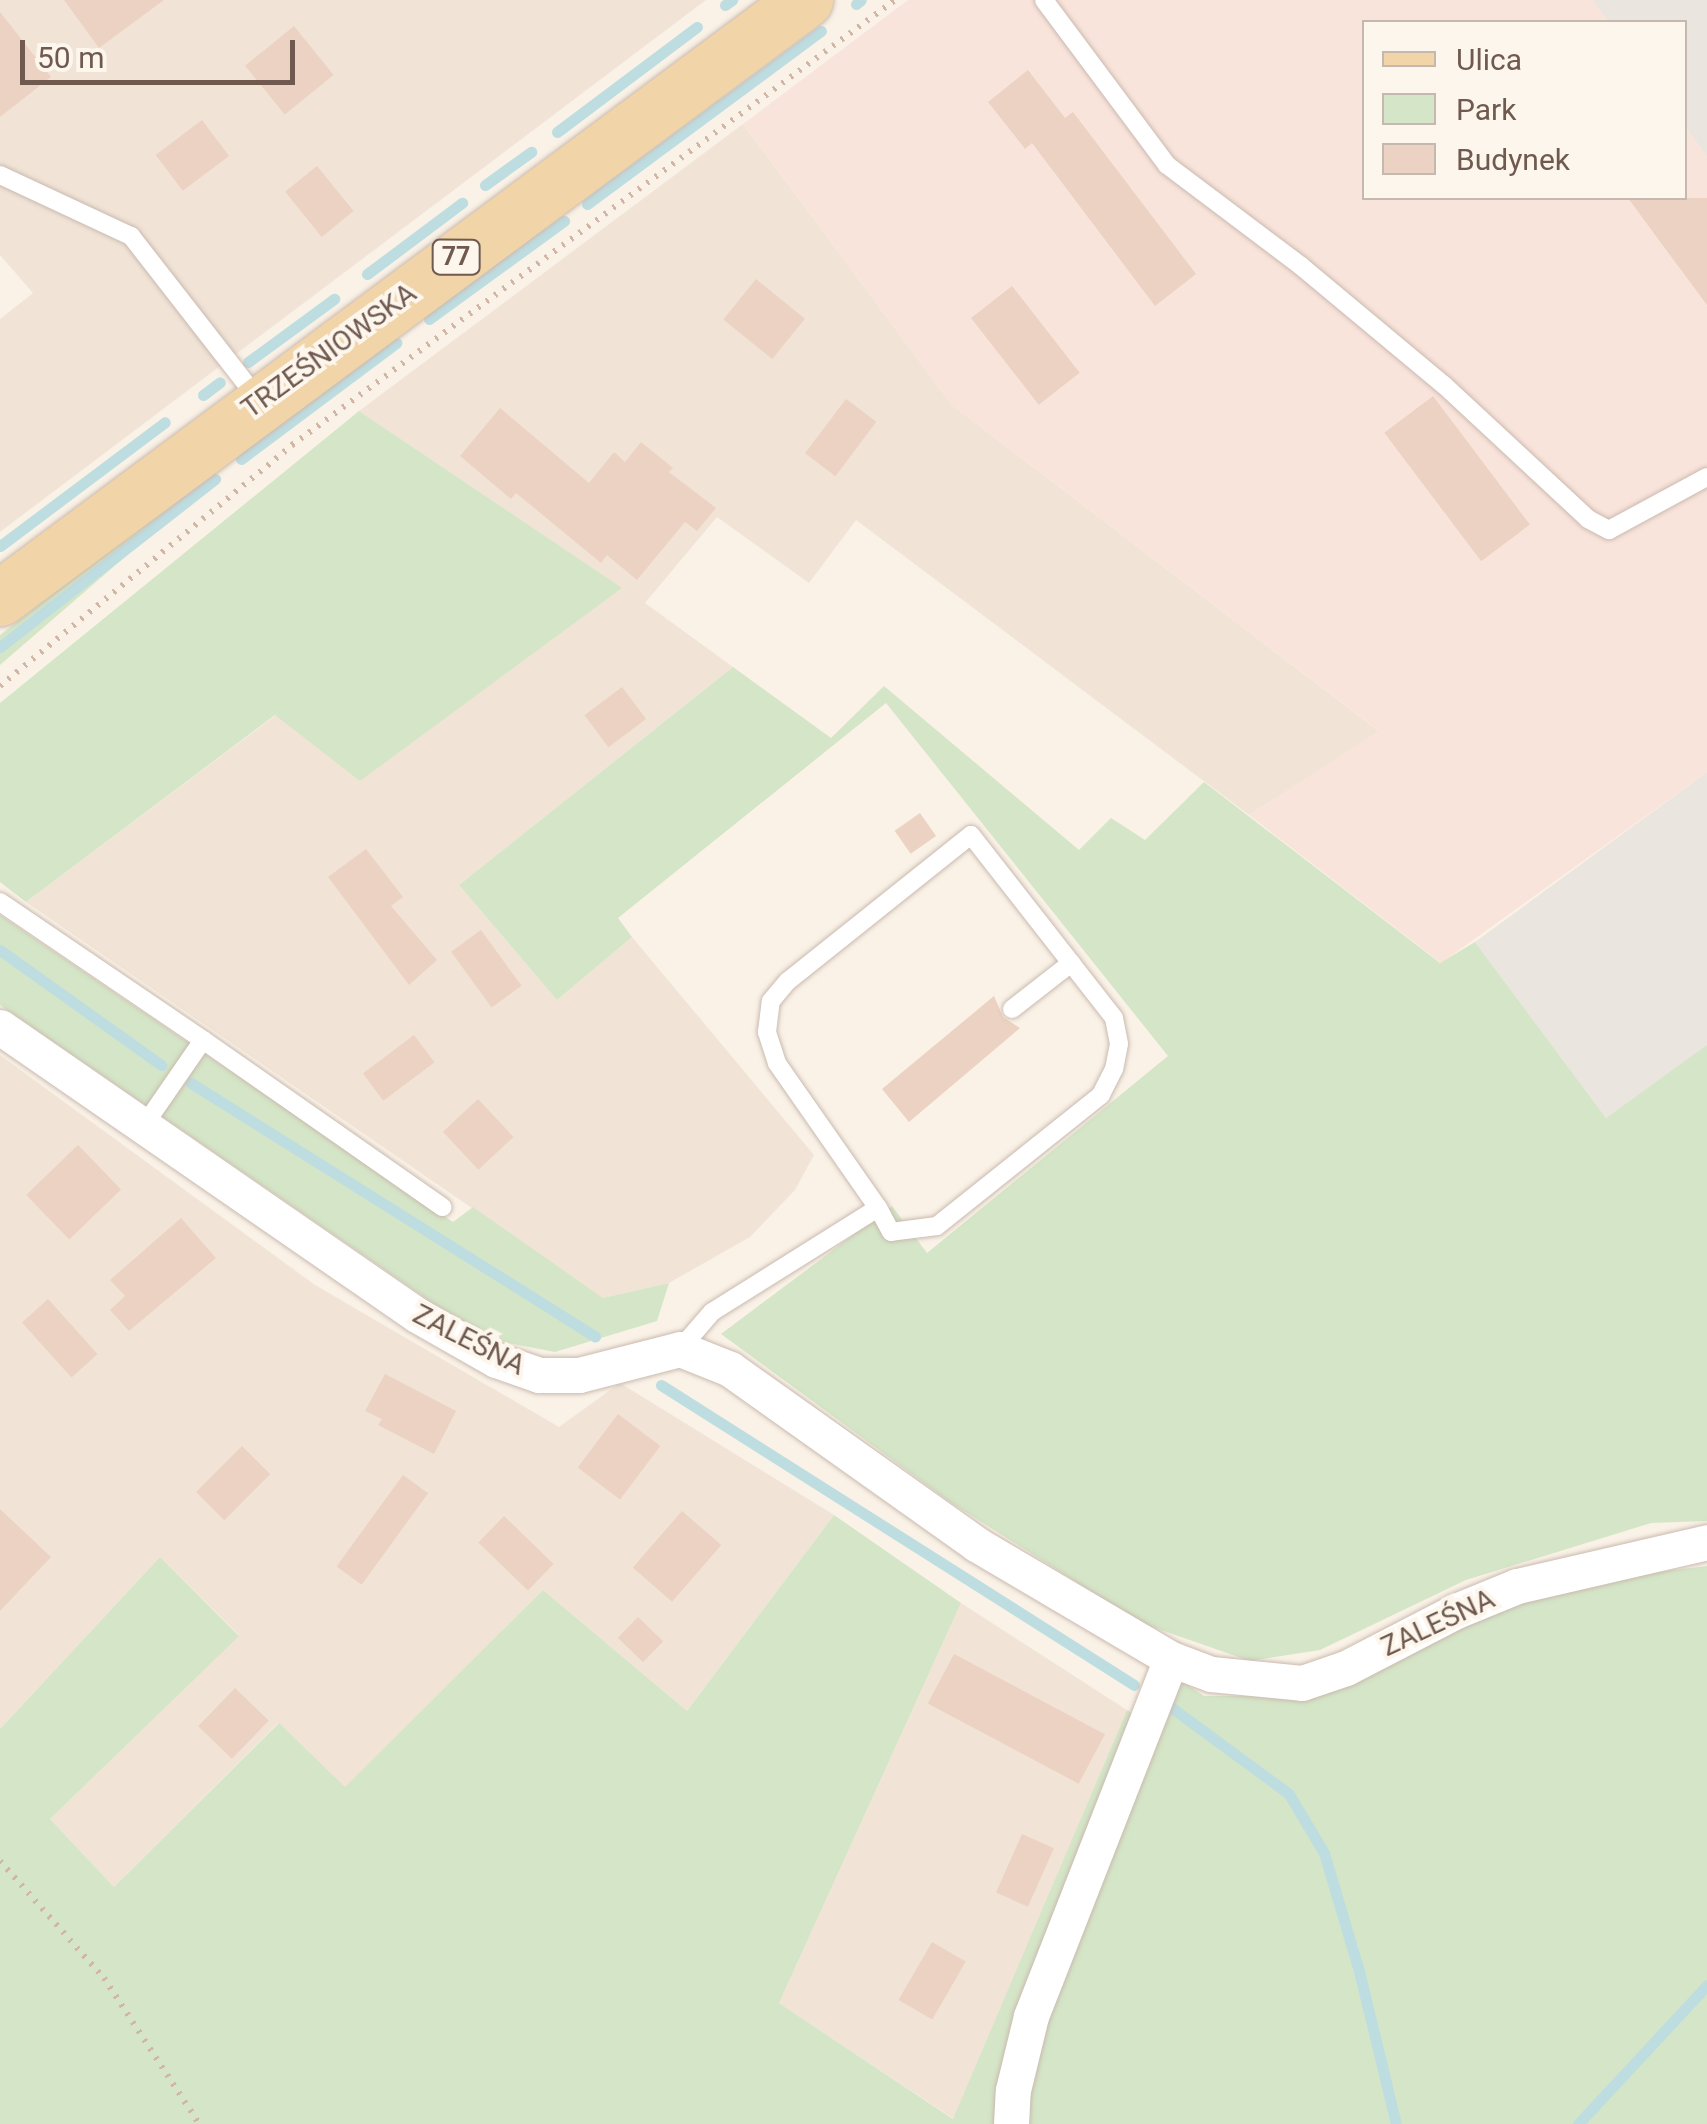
<!DOCTYPE html>
<meta charset="utf-8">
<style>
body{margin:0}
#map{position:relative;width:1707px;height:2124px;overflow:hidden;background:#faf2e7;font-family:Roboto,sans-serif}
div>[style]{position:absolute}
[style*='--x']{left:calc(var(--x)*1px);top:calc(var(--y)*1px);width:calc(var(--w)*1px);rotate:calc(var(--a)*1deg)}
.residential>*{inset:0;background:#f1e4d7}
.commercial>*{inset:0;background:#f9e4dc}
.industrial>*{inset:0;background:#ebe5e0}
.green>*{inset:0;background:#d4e6c7}
.stream>*{height:11px;margin:-5.5px;padding:0 5.5px;transform-origin:5.5px;border-radius:5.5px;background:#bedde1}
.building>*{inset:0;background:#ecd2c2;transform-origin:0 0}
.path>*{height:6px;margin-top:-3px;transform-origin:0;background:repeating-linear-gradient(90deg,#d1b5a5 0 2.5px,transparent 0 10.5px)}
.roads{filter:drop-shadow(0 0 2px #cabaaf) drop-shadow(0 0 2px #cabaaf)}
.service>*{height:18px;margin:-9px;padding:0 9px;transform-origin:9px;border-radius:9px;background:#fff}
.minor>*{height:35px;margin:-17.5px;padding:0 17.5px;transform-origin:17.5px;border-radius:17.5px;background:#fff}
.primary>*{height:55px;margin:-27.5px;padding:0 27.5px;transform-origin:27.5px;border-radius:27.5px;background:#f1d4a7}
span{translate:-50% -50%;white-space:nowrap;text-align:center;line-height:1.15;-webkit-text-stroke:8px #fdf6ed;paint-order:stroke}
.shield-label span{padding:2px 8px;background:#fdf6ed;border:2px solid;border-radius:8px;-webkit-text-stroke-width:0}
.shield-label{font-size:25px;color:#705a4f;font-weight:700}
.street-label{font-size:28px;color:#705a4f}
.legend{position:absolute;left:1362px;top:20px;width:325px;height:180px;box-sizing:border-box;background:#fdf6ed;border:2px solid #c5b8ae;margin:0;padding:12px 18px;list-style:none;font-size:30px;color:#705a4f}
.legend li{display:flex;align-items:center;gap:20px;height:50px}
.legend b{width:50px;border:2px solid #c5b8ae}
.scale{position:absolute;left:20px;top:40px;width:275px;height:45px;box-sizing:border-box;border:5px solid #705a4f;border-top:0;padding-left:12px;font-size:30px;line-height:35px;white-space:nowrap;color:#705a4f;-webkit-text-stroke:8px #fdf6ed;paint-order:stroke}
</style>
<div id="map">
<div class="residential">
<div style="clip-path:polygon(0 0,706px 0,0 532px,0 319px,33px 293px,0 255px)"></div>
<div style="clip-path:polygon(743px 124px,952px 405px,1380px 732px,1249px 815px,856px 520px,809px 583px,717px 517px,645px 603px,733px 667px,459px 885px,557px 1000px,632px 937px,814px 1155px,795px 1190px,750px 1237px,669px 1283px,603px 1298px,26px 902px,276px 715px,621px 588px,359px 411px)"></div>
<div style="clip-path:polygon(0 1055px,315px 1285px,559px 1427px,620px 1383px,834px 1515px,687px 1711px,543px 1590px,345px 1788px,278px 1723px,114px 1887px,50px 1819px,239px 1635px,160px 1557px,0 1729px)"></div>
<div style="clip-path:polygon(961px 1603px,1127px 1710px,954px 2119px,779px 2003px)"></div>
</div>
<div class="commercial">
<div style="clip-path:polygon(908px 0,1592px 0,1609px 22px,1364px 22px,1364px 198px,1684px 198px,1685px 126px,1707px 157px,1707px 772px,1441px 963px,1249px 815px,1379px 731px,952px 405px,743px 124px)"></div>
</div>
<div class="industrial">
<div style="clip-path:polygon(1592px 0,1707px 0,1707px 157px,1685px 126px,1684px 22px,1609px 22px)"></div>
<div style="clip-path:polygon(1707px 772px,1707px 1046px,1606px 1118px,1475px 942px)"></div>
</div>
<div class="green">
<div style="clip-path:polygon(359px 411px,622px 588px,360px 781px,275px 715px,26px 902px,0 882px,0 703px)"></div>
<div style="clip-path:polygon(205px 475px,215px 479px,0 665px,0 635px)"></div>
<div style="clip-path:polygon(733px 667px,831px 738px,884px 686px,1079px 850px,1111px 818px,1145px 840px,1204px 782px,1440px 963px,1475px 942px,1606px 1118px,1707px 1045px,1707px 1521px,1651px 1523px,1466px 1580px,1320px 1650px,1250px 1661px,1141px 1623px,950px 1502px,721px 1334px,892px 1206px,927px 1253px,1168px 1056px,886px 703px,618px 918px,632px 937px,557px 1000px,459px 885px)"></div>
<div style="clip-path:polygon(0 915px,453px 1222px,473px 1207px,603px 1298px,669px 1283px,657px 1321px,555px 1352px,498px 1341px,433px 1303px,0 1005px)"></div>
<div style="clip-path:polygon(834px 1515px,961px 1603px,779px 2003px,953px 2119px,1127px 1710px,1137px 1716px,1003px 2124px,0 2124px,0 1729px,160px 1557px,239px 1636px,50px 1819px,114px 1887px,279px 1723px,345px 1787px,543px 1590px,687px 1711px)"></div>
<div style="clip-path:polygon(1707px 1566px,1707px 2124px,1018px 2124px,1046px 2003px,1176px 1685px,1183px 1682px,1204px 1696px,1299px 1696px,1500px 1604px,1590px 1580px)"></div>
</div>
<div class="stream">
<div style="--x:856;--y:4;--w:6;--a:-39"></div>
<div style="--x:725;--y:5;--w:9;--a:-36"></div>
<div style="--x:557;--y:132;--w:175;--a:-36.9"></div>
<div style="--x:485;--y:185;--w:57;--a:-35.7"></div>
<div style="--x:587;--y:204;--w:291;--a:-36.5"></div>
<div style="--x:367;--y:274;--w:119;--a:-36.8"></div>
<div style="--x:429;--y:319;--w:167;--a:-36"></div>
<div style="--x:248;--y:362;--w:107;--a:-36.2"></div>
<div style="--x:203;--y:395;--w:21;--a:-37"></div>
<div style="--x:241;--y:459;--w:194;--a:-36.8"></div>
<div style="--x:0;--y:546;--w:206;--a:-36.9"></div>
<div style="--x:0;--y:647;--w:273;--a:-38"></div>
<div style="--x:0;--y:950;--w:198;--a:35.5"></div>
<div style="--x:191;--y:1083;--w:477;--a:32.1"></div>
<div style="--x:661;--y:1385;--w:560;--a:32.38"></div>
<div style="--x:1168;--y:1705;--w:150;--a:36.3"></div>
<div style="--x:1289;--y:1794;--w:69;--a:59.3"></div>
<div style="--x:1324;--y:1853;--w:123;--a:73.5"></div>
<div style="--x:1359;--y:1971;--w:157;--a:76.4"></div>
<div style="--x:1578;--y:2124;--w:190;--a:-47.1"></div>
</div>
<div class="building">
<div style="clip-path:polygon(64px 0,164px 0,99px 48px)"></div>
<div style="clip-path:polygon(0 12px,51px 77px,0 117px)"></div>
<div style="left:294px;top:26px;width:63px;height:63px;rotate:51deg"></div>
<div style="clip-path:polygon(1028px 70px,1065px 118px,1073px 112px,1196px 274px,1155px 306px,1032px 143px,1025px 149px,988px 102px)"></div>
<div style="left:202px;top:120px;width:45px;height:58px;rotate:53deg"></div>
<div style="left:317px;top:166px;width:58px;height:41px;rotate:51deg"></div>
<div style="clip-path:polygon(1628px 198px,1707px 198px,1707px 305px,1661px 243px)"></div>
<div style="left:756px;top:279px;width:63px;height:52px;rotate:39deg"></div>
<div style="left:1012px;top:286px;width:110px;height:52px;rotate:52deg"></div>
<div style="left:1433px;top:396px;width:161px;height:61px;rotate:53deg"></div>
<div style="left:846px;top:399px;width:38px;height:68px;rotate:37deg"></div>
<div style="clip-path:polygon(500px 408px,589px 483px,614px 452px,625px 462px,641px 442px,673px 468px,669px 472px,716px 508px,697px 531px,685px 522px,637px 580px,607px 555px,601px 563px,516px 493px,511px 499px,460px 456px)"></div>
<div style="left:622px;top:687px;width:40px;height:47px;rotate:53deg"></div>
<div style="left:920px;top:813px;width:28px;height:31px;rotate:55deg"></div>
<div style="clip-path:polygon(366px 849px,403px 897px,391px 906px,437px 960px,409px 985px,328px 877px)"></div>
<div style="left:481px;top:930px;width:69px;height:37px;rotate:54deg"></div>
<div style="clip-path:polygon(994px 996px,1003px 1017px,1020px 1028px,909px 1122px,882px 1089px)"></div>
<div style="left:414px;top:1035px;width:34px;height:64px;rotate:53deg"></div>
<div style="left:478px;top:1099px;width:52px;height:48px;rotate:47deg"></div>
<div style="left:78px;top:1145px;width:62px;height:72px;rotate:46deg"></div>
<div style="clip-path:polygon(181px 1218px,216px 1258px,129px 1331px,110px 1310px,125px 1296px,110px 1280px)"></div>
<div style="left:48px;top:1299px;width:74px;height:35px;rotate:48deg"></div>
<div style="clip-path:polygon(385px 1374px,456px 1411px,434px 1454px,378px 1425px,382px 1419px,365px 1411px)"></div>
<div style="left:618px;top:1414px;width:53px;height:67px;rotate:37deg"></div>
<div style="left:242px;top:1446px;width:40px;height:65px;rotate:45deg"></div>
<div style="left:403px;top:1475px;width:31px;height:113px;rotate:36deg"></div>
<div style="clip-path:polygon(0 1509px,51px 1557px,0 1611px)"></div>
<div style="left:682px;top:1511px;width:52px;height:75px;rotate:41deg"></div>
<div style="left:504px;top:1516px;width:69px;height:37px;rotate:44deg"></div>
<div style="left:638px;top:1617px;width:35px;height:29px;rotate:44deg"></div>
<div style="left:954px;top:1654px;width:171px;height:56px;rotate:28deg"></div>
<div style="left:235px;top:1688px;width:47px;height:53px;rotate:44deg"></div>
<div style="left:1022px;top:1834px;width:35px;height:64px;rotate:24deg"></div>
<div style="left:932px;top:1942px;width:39px;height:67px;rotate:30deg"></div>
</div>
<div class="path">
<div style="--x:0;--y:686;--w:379;--a:-39.5"></div>
<div style="--x:292;--y:445;--w:749;--a:-36.43"></div>
<div style="--x:0;--y:1861;--w:157;--a:48.4"></div>
<div style="--x:104;--y:1978;--w:174;--a:56.9"></div>
</div>
<div class="roads">
<div class="service">
<div style="--x:1044;--y:0;--w:206;--a:53.3"></div>
<div style="--x:1167;--y:165;--w:168;--a:37"></div>
<div style="--x:1301;--y:266;--w:186;--a:39.8"></div>
<div style="--x:1444;--y:385;--w:197;--a:42.9"></div>
<div style="--x:1588;--y:519;--w:24;--a:28"></div>
<div style="--x:1609;--y:530;--w:111;--a:-28.4"></div>
<div style="--x:0;--y:175;--w:145;--a:25"></div>
<div style="--x:131;--y:236;--w:205;--a:52.1"></div>
<div style="--x:0;--y:902;--w:245;--a:34.2"></div>
<div style="--x:203;--y:1040;--w:106;--a:124.6"></div>
<div style="--x:1012;--y:1009;--w:75;--a:-37.9"></div>
<div style="--x:203;--y:1040;--w:292;--a:34.9"></div>
<div style="--x:680;--y:1349;--w:49;--a:-49.1"></div>
<div style="--x:712;--y:1312;--w:196;--a:-32.1"></div>
<div style="--x:878;--y:1208;--w:177;--a:-124.9"></div>
<div style="--x:777;--y:1063;--w:33;--a:-108"></div>
<div style="--x:767;--y:1032;--w:31;--a:-83"></div>
<div style="--x:771;--y:1001;--w:26;--a:-50"></div>
<div style="--x:788;--y:981;--w:234;--a:-38.6"></div>
<div style="--x:971;--y:835;--w:232;--a:52"></div>
<div style="--x:1114;--y:1018;--w:26;--a:79"></div>
<div style="--x:1119;--y:1044;--w:25;--a:101"></div>
<div style="--x:1114;--y:1069;--w:29;--a:117"></div>
<div style="--x:1101;--y:1095;--w:210;--a:141.4"></div>
<div style="--x:937;--y:1226;--w:46;--a:172.6"></div>
<div style="--x:891;--y:1232;--w:27;--a:-118"></div>
</div>
<div class="minor">
<div style="--x:0;--y:1027;--w:507;--a:34.63"></div>
<div style="--x:417;--y:1315;--w:91;--a:29.7"></div>
<div style="--x:496;--y:1360;--w:46;--a:19.2"></div>
<div style="--x:539;--y:1375;--w:40;--a:0"></div>
<div style="--x:579;--y:1375;--w:104;--a:-14.4"></div>
<div style="--x:680;--y:1349;--w:54;--a:21.8"></div>
<div style="--x:730;--y:1369;--w:302;--a:35.4"></div>
<div style="--x:976;--y:1544;--w:226;--a:30.5"></div>
<div style="--x:1171;--y:1659;--w:43;--a:20.6"></div>
<div style="--x:1211;--y:1674;--w:91;--a:5.6"></div>
<div style="--x:1302;--y:1683;--w:46;--a:-18.8"></div>
<div style="--x:1346;--y:1668;--w:124;--a:-27.4"></div>
<div style="--x:1456;--y:1611;--w:66;--a:-22.3"></div>
<div style="--x:1517;--y:1586;--w:195;--a:-13"></div>
<div style="--x:1011;--y:2124;--w:34;--a:-87"></div>
<div style="--x:1013;--y:2090;--w:76;--a:-76.3"></div>
<div style="--x:1031;--y:2016;--w:383;--a:-68.6"></div>
</div>
<div class="primary">
<div style="--x:0;--y:598;--w:1003;--a:-36.61"></div>
</div>
</div>
<div class="shield-label">
<span style="left:456px;top:257px">77</span>
</div>
<div class="street-label">
<span style="left:329px;top:351px;rotate:-36deg">TRZEŚNIOWSKA</span>
<span style="left:469px;top:1340px;rotate:27deg">ZALEŚNA</span>
<span style="left:1438px;top:1623px;rotate:-25deg">ZALEŚNA</span>
</div>
<ul class="legend">
<li><b style="height:12px;background:#f1d4a7"></b>Ulica</li>
<li><b style="height:28px;background:#d4e6c7"></b>Park</li>
<li><b style="height:28px;background:#ecd2c2"></b>Budynek</li>
</ul>
<div class="scale">50 m</div>
</div>
